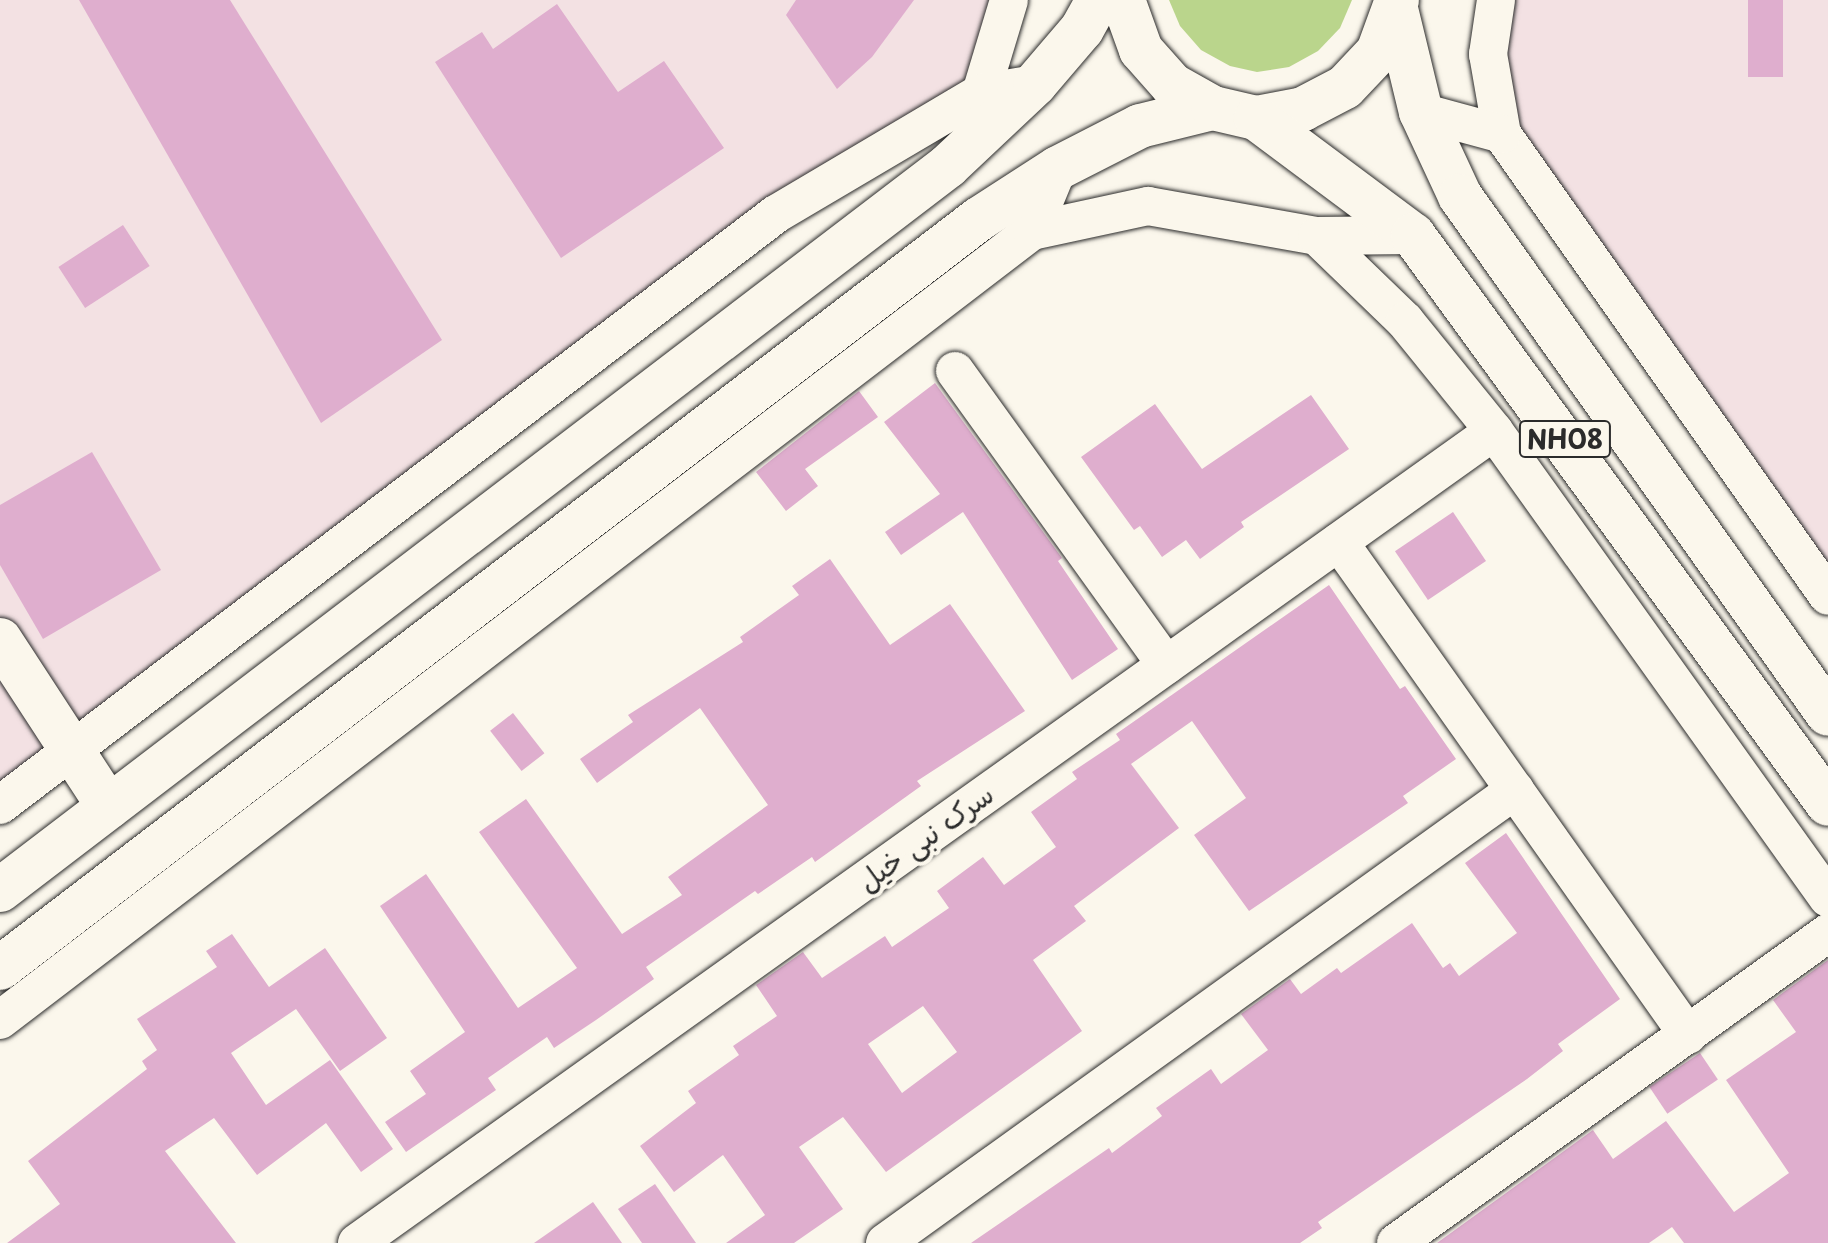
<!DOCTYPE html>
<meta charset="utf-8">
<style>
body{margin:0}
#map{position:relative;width:1828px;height:1243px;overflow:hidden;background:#fbf7ec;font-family:"Playpen Sans","Playpen Sans Arabic",sans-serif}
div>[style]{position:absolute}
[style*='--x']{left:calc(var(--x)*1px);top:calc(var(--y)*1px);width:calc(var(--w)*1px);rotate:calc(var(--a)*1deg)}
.built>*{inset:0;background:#f3e1e3}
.green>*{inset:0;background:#bad58c}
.building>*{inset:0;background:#dfaece;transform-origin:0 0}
.roads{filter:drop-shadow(0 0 2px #2b2b2b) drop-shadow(0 0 2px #2b2b2b)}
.minor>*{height:38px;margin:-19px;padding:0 19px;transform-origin:19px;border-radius:19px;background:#fbf7ec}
.tertiary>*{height:44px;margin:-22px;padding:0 22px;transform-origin:22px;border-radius:22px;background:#fbf7ec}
.secondary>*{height:44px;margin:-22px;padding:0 22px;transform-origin:22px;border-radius:22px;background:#fbf7ec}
.trunk>*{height:44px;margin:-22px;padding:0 22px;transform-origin:22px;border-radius:22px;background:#fbf7ec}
span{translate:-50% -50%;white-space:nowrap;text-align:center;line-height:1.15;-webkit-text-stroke:8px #fbf7ec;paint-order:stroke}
.shield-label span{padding:2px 6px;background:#fbf7ec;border:2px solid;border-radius:6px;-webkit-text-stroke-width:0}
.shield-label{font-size:26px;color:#2b2b2b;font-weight:700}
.street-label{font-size:28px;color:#2b2b2b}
</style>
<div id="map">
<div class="built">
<div style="clip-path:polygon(0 0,1009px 0,981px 93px,776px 214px,0 805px)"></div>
<div style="clip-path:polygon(1496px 0,1828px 0,1828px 596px,1502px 134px)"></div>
</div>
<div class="green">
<div style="clip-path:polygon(1169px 0,1352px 0,1340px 28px,1318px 51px,1289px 67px,1257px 72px,1230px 66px,1201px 50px,1180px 26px)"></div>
</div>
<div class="building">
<div style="clip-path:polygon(79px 0,230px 0,442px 340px,321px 423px)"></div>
<div style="clip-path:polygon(796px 0,914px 0,872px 57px,837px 89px,786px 15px)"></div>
<div style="left:1748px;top:0;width:35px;height:77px"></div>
<div style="clip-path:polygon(557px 4px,618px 92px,664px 61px,724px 148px,561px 258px,435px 62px,482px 32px,493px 49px)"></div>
<div style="left:123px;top:225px;width:49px;height:77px;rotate:57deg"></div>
<div style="clip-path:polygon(935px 383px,1062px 558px,1058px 561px,1118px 649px,1072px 680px,963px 512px,901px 555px,885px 532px,940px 494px,884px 422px)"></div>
<div style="clip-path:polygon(859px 391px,878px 417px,805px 469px,818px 486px,786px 511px,756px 472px)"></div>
<div style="clip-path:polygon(1311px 395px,1349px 449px,1241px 522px,1244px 527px,1200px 559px,1186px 540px,1162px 557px,1140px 526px,1134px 530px,1081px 457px,1155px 404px,1202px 469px)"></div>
<div style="clip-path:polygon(92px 452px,161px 570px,43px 639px,0 565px,0 505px)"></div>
<div style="left:1453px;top:512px;width:59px;height:70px;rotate:56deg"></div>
<div style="clip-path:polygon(830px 559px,890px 645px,950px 604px,1025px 711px,917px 781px,921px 786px,815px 862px,812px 857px,758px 894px,755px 891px,646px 967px,654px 979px,596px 1020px,554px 1048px,547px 1037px,488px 1078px,496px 1090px,406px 1152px,385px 1122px,426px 1094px,410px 1071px,465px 1032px,380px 906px,426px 874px,518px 1008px,577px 968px,479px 832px,526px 799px,622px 934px,682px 895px,668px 877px,768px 805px,700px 708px,597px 783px,580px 759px,633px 722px,628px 715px,743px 642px,740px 637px,799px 595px,792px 586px)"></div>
<div style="clip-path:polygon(evenodd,1329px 585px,1400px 689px,1405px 686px,1456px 759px,1403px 796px,1408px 803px,1249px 911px,1194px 835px,1246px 798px,1192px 721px,1131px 764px,1179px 828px,1074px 906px,1086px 921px,1033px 960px,1082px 1031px,886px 1172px,843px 1117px,799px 1147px,843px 1209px,794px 1243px,726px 1243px,765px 1215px,723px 1155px,674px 1192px,640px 1146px,696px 1103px,688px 1091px,739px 1055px,733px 1046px,777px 1016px,756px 985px,803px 952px,822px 978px,885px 936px,892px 947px,949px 908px,937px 891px,983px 857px,1004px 885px,1056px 847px,1031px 812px,1077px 779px,1072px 772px,1120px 740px,1116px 734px,1329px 585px,923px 1006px,957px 1052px,902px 1093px,868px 1044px,923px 1006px)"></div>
<div style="left:513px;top:713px;width:51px;height:29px;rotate:52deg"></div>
<div style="clip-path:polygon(1506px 833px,1620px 999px,1558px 1044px,1563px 1051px,1527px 1079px,1318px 1222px,1322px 1228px,1300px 1243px,971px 1243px,1109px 1148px,1112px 1153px,1162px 1116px,1156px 1108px,1211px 1069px,1221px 1084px,1268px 1050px,1241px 1014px,1290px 979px,1301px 994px,1337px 968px,1341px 973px,1412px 923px,1443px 968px,1450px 963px,1459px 976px,1517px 933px,1465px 863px)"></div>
<div style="clip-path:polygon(232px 934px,269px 987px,325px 948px,387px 1038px,340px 1071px,296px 1009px,231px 1053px,266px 1105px,330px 1060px,393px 1149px,361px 1172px,326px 1123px,257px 1175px,214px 1118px,165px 1151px,236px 1243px,7px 1243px,60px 1204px,28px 1161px,147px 1069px,142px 1061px,157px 1050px,137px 1019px,217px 967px,206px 951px)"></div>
<div style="clip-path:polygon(1828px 960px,1828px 1243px,1684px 1243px,1672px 1227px,1649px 1243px,1437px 1243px,1593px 1130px,1613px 1159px,1666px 1121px,1734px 1212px,1789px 1173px,1726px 1080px,1796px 1032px,1773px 1000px)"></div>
<div style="left:1700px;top:1053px;width:32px;height:61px;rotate:56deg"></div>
<div style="clip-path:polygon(655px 1184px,696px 1243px,642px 1243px,618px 1209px)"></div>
<div style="clip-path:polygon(593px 1202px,622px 1243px,534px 1243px)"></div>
</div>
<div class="roads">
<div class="minor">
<div style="--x:1496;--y:0;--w:55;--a:98.4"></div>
<div style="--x:1488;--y:54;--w:81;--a:80.1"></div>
<div style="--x:1502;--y:134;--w:565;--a:54.79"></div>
<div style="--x:981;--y:93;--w:97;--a:-73.2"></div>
<div style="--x:1421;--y:112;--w:84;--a:15.2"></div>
<div style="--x:1032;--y:231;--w:119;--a:-12.2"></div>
<div style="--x:1148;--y:206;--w:172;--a:10.1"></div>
<div style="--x:1317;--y:236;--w:122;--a:44"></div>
<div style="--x:1405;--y:321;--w:141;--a:51"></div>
<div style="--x:1494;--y:431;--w:574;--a:54.43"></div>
<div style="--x:1317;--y:236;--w:96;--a:-0.6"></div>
<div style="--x:955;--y:371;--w:362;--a:54.3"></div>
<div style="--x:1339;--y:542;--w:604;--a:54.7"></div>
<div style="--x:0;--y:805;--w:975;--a:-37.29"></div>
<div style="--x:776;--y:214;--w:238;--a:-30.6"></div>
<div style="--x:981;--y:93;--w:55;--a:-9.5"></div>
<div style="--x:0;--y:1020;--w:1299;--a:-37.4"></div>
<div style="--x:1032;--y:231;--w:68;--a:-67.6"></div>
<div style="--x:357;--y:1243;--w:1397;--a:-35.53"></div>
<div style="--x:885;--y:1243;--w:776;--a:-35.72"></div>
<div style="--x:1396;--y:1243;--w:532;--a:-35.66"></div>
</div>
<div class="tertiary">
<div style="--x:0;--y:640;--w:199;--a:56.9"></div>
</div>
<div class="secondary">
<div style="--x:0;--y:890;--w:1193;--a:-37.37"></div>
<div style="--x:948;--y:166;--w:120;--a:-43.3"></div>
<div style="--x:1035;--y:84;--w:72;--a:-49.5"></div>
<div style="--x:1082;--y:29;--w:33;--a:-61"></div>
<div style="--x:0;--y:968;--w:1233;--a:-37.42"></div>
<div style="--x:979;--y:219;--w:94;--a:-32.8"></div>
<div style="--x:1058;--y:168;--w:92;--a:-27.1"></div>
<div style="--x:1140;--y:126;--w:75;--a:-13.9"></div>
</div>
<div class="trunk">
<div style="--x:1123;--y:0;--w:53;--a:70.2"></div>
<div style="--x:1141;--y:50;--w:47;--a:48.5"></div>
<div style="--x:1172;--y:85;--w:47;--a:29.3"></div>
<div style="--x:1213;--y:108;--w:44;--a:13.1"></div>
<div style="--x:1256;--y:118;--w:48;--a:-10.8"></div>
<div style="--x:1303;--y:109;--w:47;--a:-27.6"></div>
<div style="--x:1345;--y:87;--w:48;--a:-46.7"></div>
<div style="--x:1378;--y:52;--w:55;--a:-69.9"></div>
<div style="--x:1396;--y:9;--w:106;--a:76.4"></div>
<div style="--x:1421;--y:112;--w:93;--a:65.1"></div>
<div style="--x:1460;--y:196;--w:635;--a:54.61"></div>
<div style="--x:1256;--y:118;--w:196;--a:36.7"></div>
<div style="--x:1413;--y:235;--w:704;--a:53.89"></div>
</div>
</div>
<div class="shield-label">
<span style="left:1565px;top:439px">NH08</span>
</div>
<div class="street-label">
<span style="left:925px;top:837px;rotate:-36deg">سرک نبی خیل</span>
</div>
</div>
